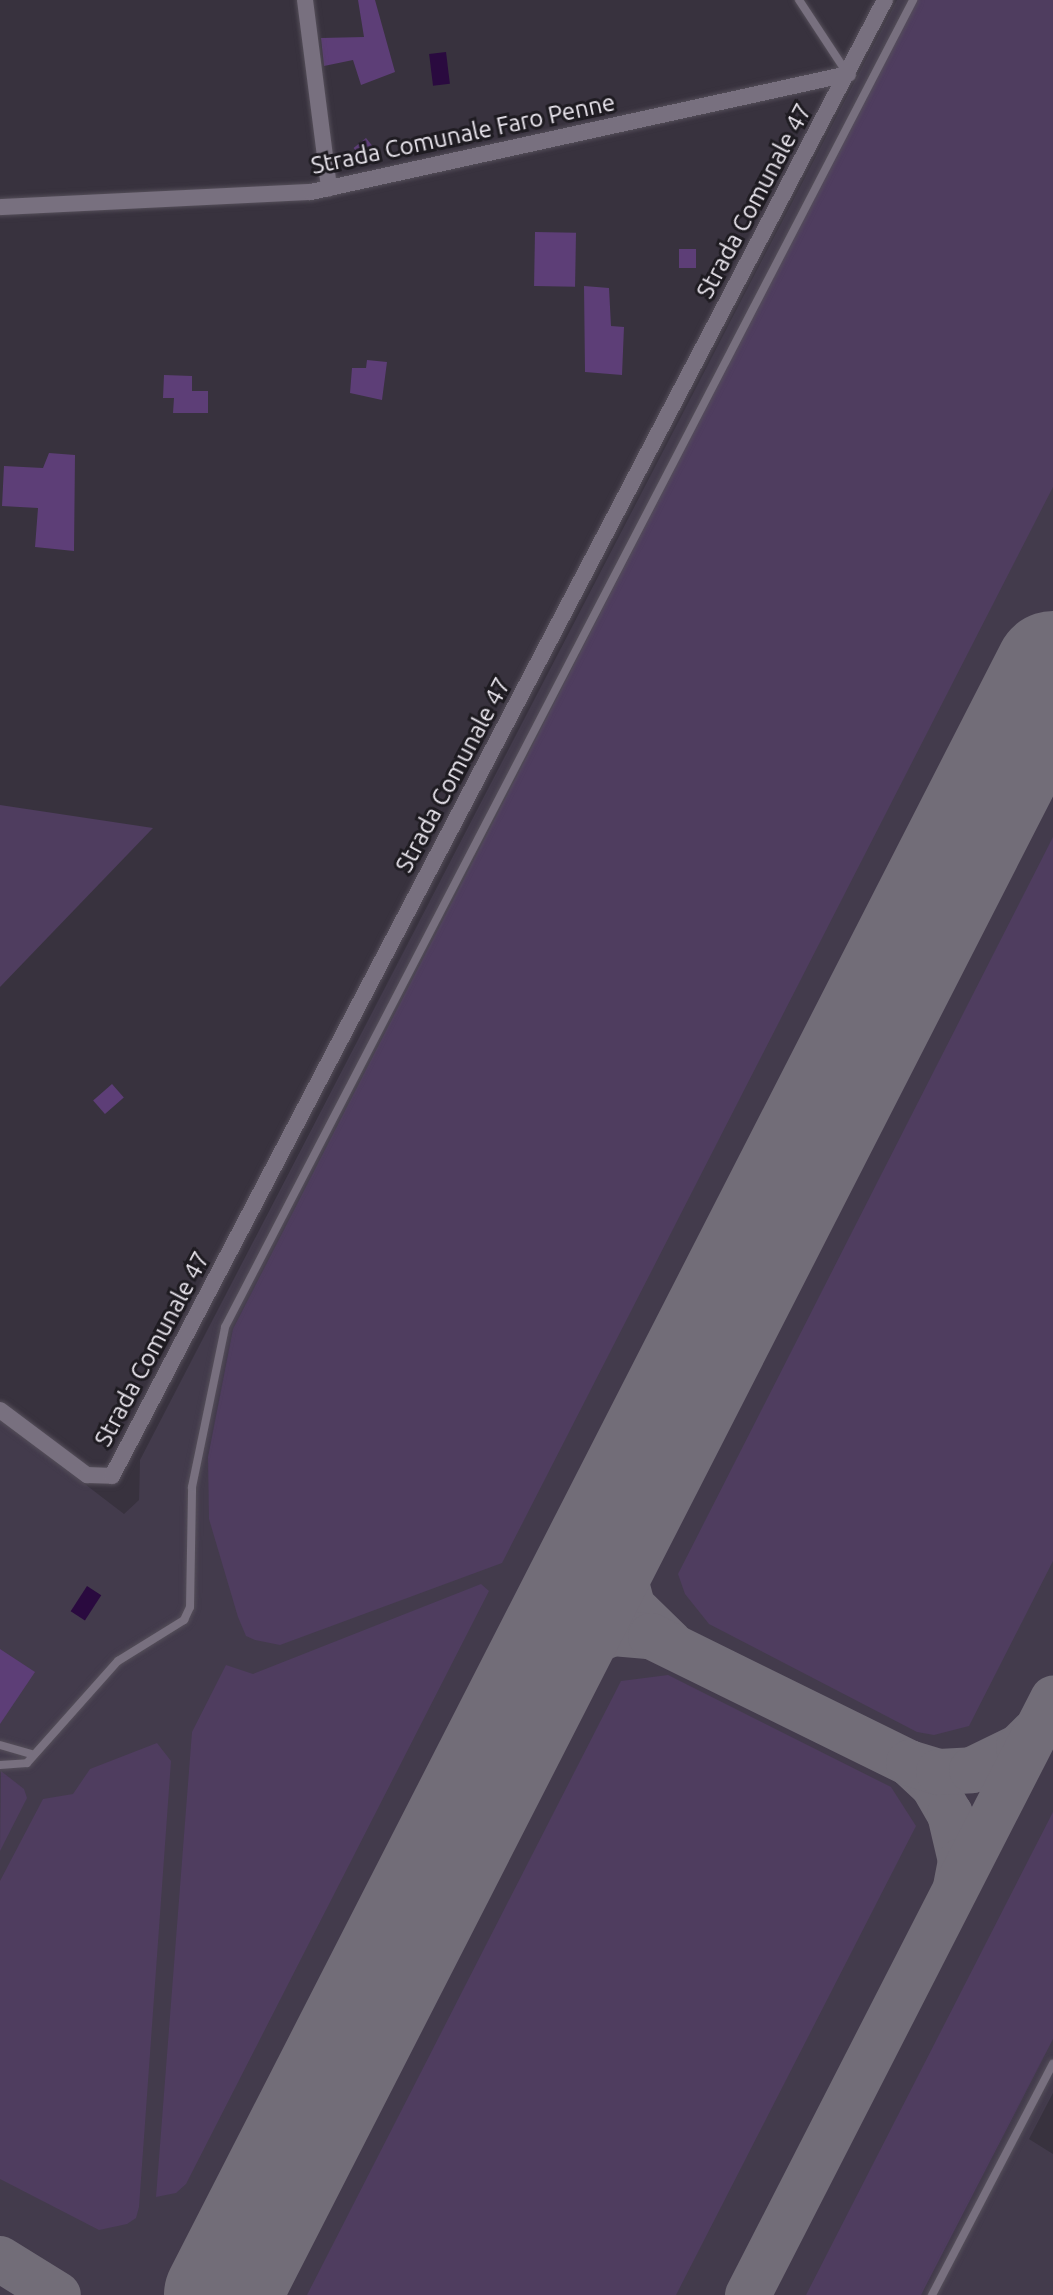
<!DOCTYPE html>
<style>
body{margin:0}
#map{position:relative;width:1053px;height:2295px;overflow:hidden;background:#38323e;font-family:Ubuntu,sans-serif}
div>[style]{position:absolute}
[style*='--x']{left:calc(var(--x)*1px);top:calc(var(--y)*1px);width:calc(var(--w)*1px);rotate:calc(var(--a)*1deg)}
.built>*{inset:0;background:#433b4c}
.green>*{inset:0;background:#4f3d5f}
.water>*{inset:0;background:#2a0a3f;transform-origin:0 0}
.taxiway>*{height:46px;margin:-23px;padding:0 23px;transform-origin:23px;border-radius:23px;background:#726d78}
.runway>*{height:116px;margin:-58px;padding:0 58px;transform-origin:58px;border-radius:58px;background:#726d78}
.building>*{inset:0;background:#5d3e77;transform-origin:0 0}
.roads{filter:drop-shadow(0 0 2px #554f5a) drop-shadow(0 0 2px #554f5a)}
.service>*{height:8px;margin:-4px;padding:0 4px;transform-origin:4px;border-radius:4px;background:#78707f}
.minor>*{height:16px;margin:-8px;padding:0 8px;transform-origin:8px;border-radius:8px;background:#78707f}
span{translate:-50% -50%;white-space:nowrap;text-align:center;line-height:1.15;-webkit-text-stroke:6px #1e1b21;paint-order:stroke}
.street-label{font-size:24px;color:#ebe7ef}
</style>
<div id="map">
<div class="built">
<div style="clip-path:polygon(897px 0,1053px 0,1053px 2093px,1029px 2139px,1053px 2154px,1053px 2295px,0 2295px,0 1419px,124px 1514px,139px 1500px,140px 1460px)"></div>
</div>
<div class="green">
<div style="clip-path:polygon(915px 0,1053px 0,1053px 487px,502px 1563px,280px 1645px,255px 1640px,246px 1636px,238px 1617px,209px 1519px,208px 1457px,233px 1329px)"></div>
<div style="clip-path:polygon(0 805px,153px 828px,0 987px)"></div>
<div style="clip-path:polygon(1053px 837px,1053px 1561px,969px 1726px,934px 1735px,917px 1732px,709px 1624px,685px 1594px,678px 1574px)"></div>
<div style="clip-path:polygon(481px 1584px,489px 1591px,186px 2184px,176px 2193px,156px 2197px,192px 1732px,226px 1665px,253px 1674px)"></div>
<div style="clip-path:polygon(668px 1675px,891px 1787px,916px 1826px,676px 2295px,307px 2295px,621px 1681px)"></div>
<div style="clip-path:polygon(157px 1743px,171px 1761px,139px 2207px,136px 2218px,127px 2224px,99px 2230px,0 2179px,0 1881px,43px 1799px,73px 1794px,90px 1769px)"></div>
<div style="clip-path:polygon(1px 1771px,24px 1789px,27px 1798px,0 1851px)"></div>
<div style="clip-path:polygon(1053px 1812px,1053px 2039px,921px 2295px,806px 2295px)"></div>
</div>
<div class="water">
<div style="left:446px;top:52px;width:32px;height:17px;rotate:83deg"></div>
<div style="left:87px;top:1586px;width:17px;height:30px;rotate:33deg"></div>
</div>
<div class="taxiway">
<div style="--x:644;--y:1469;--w:66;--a:105.9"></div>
<div style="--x:626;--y:1532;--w:36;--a:96"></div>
<div style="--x:622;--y:1568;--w:39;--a:75"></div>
<div style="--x:632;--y:1606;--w:53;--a:44.2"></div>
<div style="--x:519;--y:1715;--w:51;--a:-52.2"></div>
<div style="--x:550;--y:1675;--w:49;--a:-39.2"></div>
<div style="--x:588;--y:1644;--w:27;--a:-24"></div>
<div style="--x:613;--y:1633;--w:38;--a:5"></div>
<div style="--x:651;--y:1636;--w:288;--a:26.2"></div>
<div style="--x:909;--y:1763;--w:33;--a:43"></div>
<div style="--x:933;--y:1785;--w:34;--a:60"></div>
<div style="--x:950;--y:1814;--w:48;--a:76.8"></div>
<div style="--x:961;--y:1861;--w:25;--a:101"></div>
<div style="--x:909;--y:1763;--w:31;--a:17"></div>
<div style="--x:939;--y:1772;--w:33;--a:-3"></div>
<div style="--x:972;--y:1770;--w:52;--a:-26.1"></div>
<div style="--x:1019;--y:1747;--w:21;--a:-45"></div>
<div style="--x:0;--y:2259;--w:68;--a:31.8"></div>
<div style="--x:219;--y:2295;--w:8;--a:-45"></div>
<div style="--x:748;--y:2295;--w:670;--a:-62.9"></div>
</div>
<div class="runway">
<div style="--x:222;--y:2295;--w:1826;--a:-62.93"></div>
</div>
<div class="building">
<div style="clip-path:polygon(358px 0,375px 0,395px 72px,361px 85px,353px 60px,324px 66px,321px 38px,364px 37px)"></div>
<div style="left:366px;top:138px;width:14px;height:16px;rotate:51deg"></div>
<div style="left:535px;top:232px;width:41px;height:54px;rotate:1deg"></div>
<div style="left:679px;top:249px;width:17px;height:19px"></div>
<div style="clip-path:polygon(584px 286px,609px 288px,611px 326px,624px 327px,622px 375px,585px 372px)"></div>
<div style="clip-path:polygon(367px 360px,387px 362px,382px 400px,350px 393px,352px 368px,366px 368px)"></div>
<div style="clip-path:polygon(164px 375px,192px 376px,192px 391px,208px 391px,208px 413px,173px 413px,174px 398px,163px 398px)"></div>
<div style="clip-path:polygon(49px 453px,75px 455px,74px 551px,35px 547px,38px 508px,2px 506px,4px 466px,43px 468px)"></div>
<div style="left:112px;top:1084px;width:18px;height:25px;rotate:49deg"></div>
<div style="clip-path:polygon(0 1649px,35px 1672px,0 1724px)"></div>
</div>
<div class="roads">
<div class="service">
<div style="--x:799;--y:0;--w:87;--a:56.7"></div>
<div style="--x:0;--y:1745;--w:33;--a:16"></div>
<div style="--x:0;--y:1765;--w:27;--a:-4"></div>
<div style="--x:27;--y:1763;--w:137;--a:-48.3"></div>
<div style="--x:118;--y:1661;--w:78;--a:-31.8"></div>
<div style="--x:184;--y:1620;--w:14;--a:-65"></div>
<div style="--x:190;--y:1607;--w:120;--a:-89"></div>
<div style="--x:192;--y:1487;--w:163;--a:-78.3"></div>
<div style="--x:225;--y:1327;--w:1495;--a:-62.59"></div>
<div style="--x:932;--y:2295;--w:261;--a:-62.4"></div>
</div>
<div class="minor">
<div style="--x:305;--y:0;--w:190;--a:82.7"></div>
<div style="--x:0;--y:207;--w:311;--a:-2.8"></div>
<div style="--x:311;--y:192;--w:550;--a:-12.39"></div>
<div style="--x:0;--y:1410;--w:109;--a:36.8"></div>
<div style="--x:87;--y:1475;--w:25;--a:2"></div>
<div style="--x:112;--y:1476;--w:1666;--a:-62.36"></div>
</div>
</div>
<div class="street-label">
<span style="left:463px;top:134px;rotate:-12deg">Strada Comunale Faro Penne</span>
<span style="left:754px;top:201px;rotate:-62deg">Strada Comunale 47</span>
<span style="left:453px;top:775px;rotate:-62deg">Strada Comunale 47</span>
<span style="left:152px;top:1349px;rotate:-62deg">Strada Comunale 47</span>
</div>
</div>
